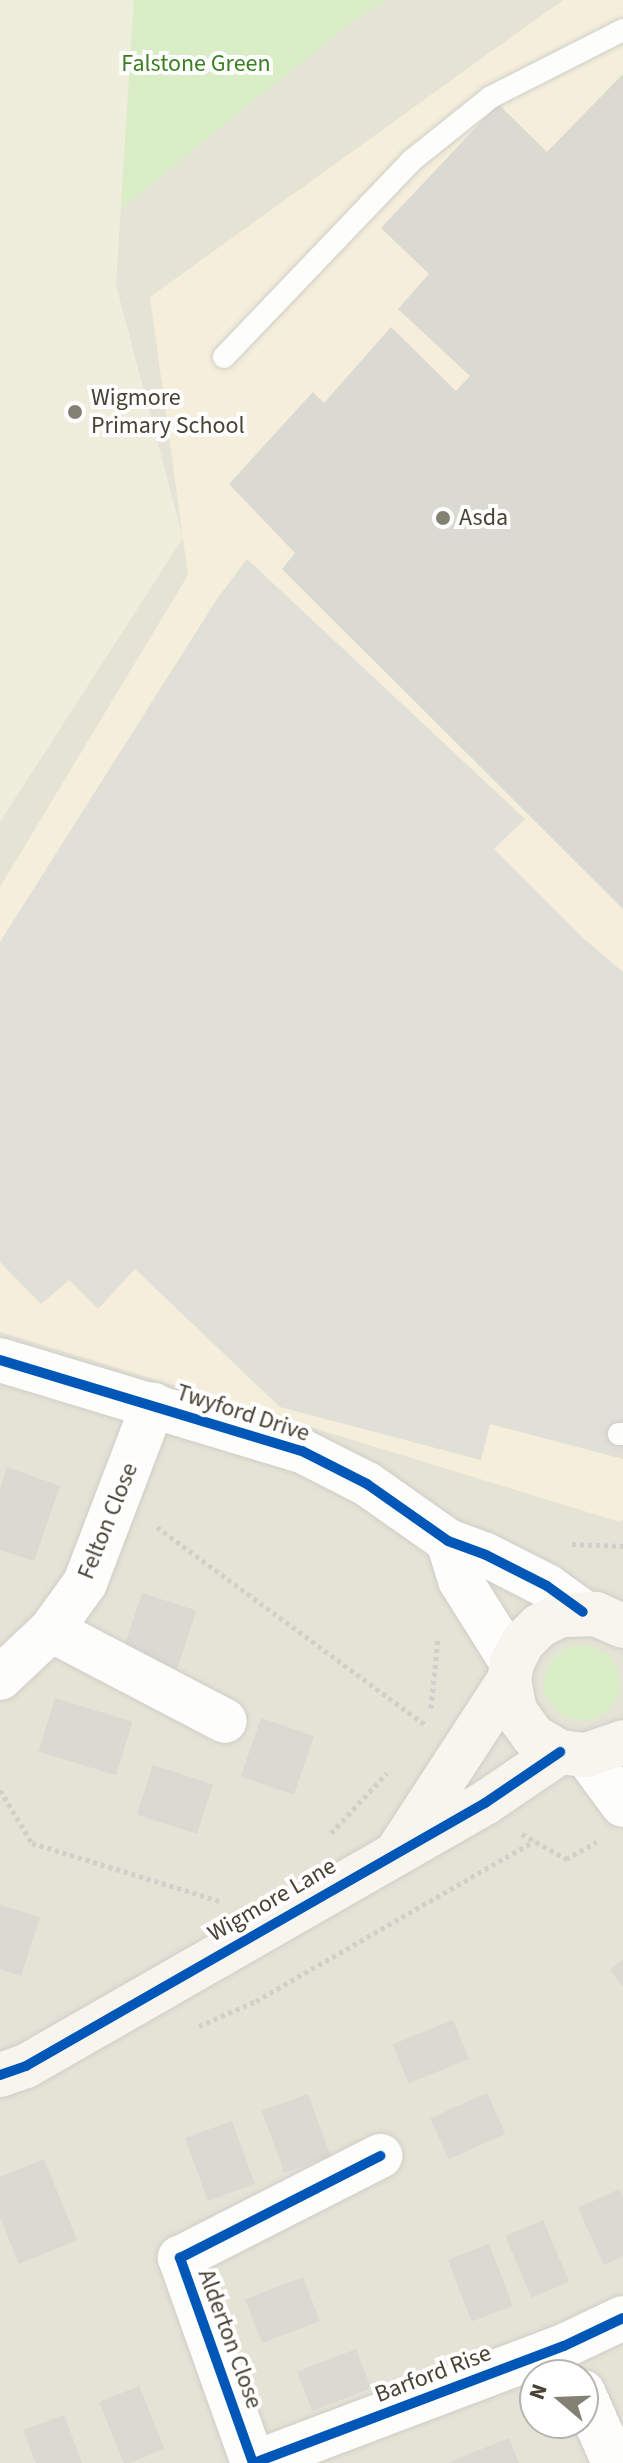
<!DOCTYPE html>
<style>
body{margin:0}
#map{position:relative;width:623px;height:2463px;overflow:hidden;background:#f0f0ea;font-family:"Source Sans 3",sans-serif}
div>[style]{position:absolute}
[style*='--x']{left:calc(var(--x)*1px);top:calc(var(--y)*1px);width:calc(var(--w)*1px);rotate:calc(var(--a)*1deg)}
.residential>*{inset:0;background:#e5e3d6}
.commercial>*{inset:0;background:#f4eedb}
.education>*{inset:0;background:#efeddb}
.green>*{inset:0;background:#d9eec7}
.round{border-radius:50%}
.parking>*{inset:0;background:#e0dfd8}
.building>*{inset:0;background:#dad9d2;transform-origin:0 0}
.path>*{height:5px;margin-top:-2.5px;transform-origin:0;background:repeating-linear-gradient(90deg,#d1cfc9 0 4px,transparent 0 8px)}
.roads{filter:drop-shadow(0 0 2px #cfcdc7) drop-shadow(0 0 2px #cfcdc7)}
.lane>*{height:22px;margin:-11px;padding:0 11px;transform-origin:11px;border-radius:11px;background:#fdfdfc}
.street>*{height:44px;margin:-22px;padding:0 22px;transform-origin:22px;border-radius:22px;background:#fdfdfc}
.secondary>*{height:44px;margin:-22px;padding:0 22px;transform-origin:22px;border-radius:22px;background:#f7f5ee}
.cycleway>*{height:10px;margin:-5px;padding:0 5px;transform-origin:5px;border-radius:5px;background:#0057b8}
.dots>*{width:22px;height:22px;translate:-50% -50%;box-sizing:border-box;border:4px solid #fff;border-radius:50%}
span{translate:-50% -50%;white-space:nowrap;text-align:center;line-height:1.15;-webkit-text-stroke:8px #fff;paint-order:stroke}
.park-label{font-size:24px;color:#3a7f22}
.poi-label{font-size:24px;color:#484334}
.left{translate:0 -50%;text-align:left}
.street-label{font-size:24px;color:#484334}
.north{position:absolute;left:519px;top:2359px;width:80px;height:80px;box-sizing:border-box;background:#fff;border:2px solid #b6b4ae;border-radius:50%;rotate:289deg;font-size:22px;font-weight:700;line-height:32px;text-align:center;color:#484334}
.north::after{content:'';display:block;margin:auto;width:28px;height:36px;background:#838074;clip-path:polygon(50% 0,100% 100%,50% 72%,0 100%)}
</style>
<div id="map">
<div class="residential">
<div style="clip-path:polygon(evenodd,0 0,623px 0,623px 2463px,0 2463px,0 0,535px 2375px,583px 2375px,583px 2423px,535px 2423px,535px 2375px)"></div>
</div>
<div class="commercial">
<div style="clip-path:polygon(563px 0,623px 0,623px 1519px,620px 1522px,0 1332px,0 887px,188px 575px,150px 297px)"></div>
</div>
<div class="education">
<div style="clip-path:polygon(0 0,134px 0,116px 285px,183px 538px,0 822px)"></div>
</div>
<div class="green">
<div style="clip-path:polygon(134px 0,386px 0,350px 23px,121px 209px)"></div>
<div class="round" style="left:544px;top:1645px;width:76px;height:76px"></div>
</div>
<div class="parking">
<div style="clip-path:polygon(247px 559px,525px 819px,494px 849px,583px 938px,623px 972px,623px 1459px,490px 1424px,481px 1460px,280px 1407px,135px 1269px,98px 1309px,69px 1280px,41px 1304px,0 1262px,0 942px,217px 599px)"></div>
</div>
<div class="building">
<div style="clip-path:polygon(623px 74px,623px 909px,282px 569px,295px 553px,229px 484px,313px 392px,324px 403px,391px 327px,456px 391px,470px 376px,398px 309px,429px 274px,381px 228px,498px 104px,547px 152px)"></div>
<div style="clip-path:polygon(7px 1467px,60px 1486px,34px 1561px,0 1550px,0 1489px)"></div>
<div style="left:142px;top:1593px;width:57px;height:61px;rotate:18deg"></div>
<div style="left:55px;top:1698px;width:81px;height:56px;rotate:17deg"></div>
<div style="left:261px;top:1718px;width:56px;height:62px;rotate:19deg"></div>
<div style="left:153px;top:1765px;width:63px;height:52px;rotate:18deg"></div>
<div style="clip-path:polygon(0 1905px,40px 1917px,21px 1976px,0 1969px)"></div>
<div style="clip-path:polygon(623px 1959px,623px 1987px,610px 1970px)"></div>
<div style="left:453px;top:2020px;width:42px;height:65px;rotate:68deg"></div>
<div style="left:487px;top:2093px;width:45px;height:62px;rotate:66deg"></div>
<div style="left:308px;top:2094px;width:66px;height:49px;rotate:70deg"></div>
<div style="left:232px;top:2121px;width:67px;height:50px;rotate:70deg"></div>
<div style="clip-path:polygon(44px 2159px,77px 2240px,19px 2264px,0 2217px,0 2177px)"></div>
<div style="clip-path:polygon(619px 2189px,623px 2197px,623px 2256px,604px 2265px,578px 2208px)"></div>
<div style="left:543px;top:2220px;width:67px;height:41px;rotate:67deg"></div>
<div style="left:489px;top:2244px;width:66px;height:44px;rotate:69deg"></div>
<div style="left:303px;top:2277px;width:47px;height:62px;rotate:69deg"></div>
<div style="left:356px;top:2349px;width:42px;height:63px;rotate:69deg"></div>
<div style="left:139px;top:2386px;width:68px;height:43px;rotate:68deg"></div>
<div style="clip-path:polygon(64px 2415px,82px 2463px,36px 2463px,23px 2430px)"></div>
<div style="clip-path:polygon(509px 2438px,519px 2463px,447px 2463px)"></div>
</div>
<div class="path">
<div style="--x:157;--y:1527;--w:334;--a:36.4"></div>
<div style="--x:572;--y:1544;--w:51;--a:2.2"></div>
<div style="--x:431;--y:1708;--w:70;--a:-84.3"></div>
<div style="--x:0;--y:1790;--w:62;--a:58.9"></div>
<div style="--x:32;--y:1843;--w:196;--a:17.2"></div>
<div style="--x:331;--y:1833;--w:82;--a:-47"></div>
<div style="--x:522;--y:1834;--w:51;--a:29.6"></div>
<div style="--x:566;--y:1859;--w:35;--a:-29"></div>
<div style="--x:199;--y:2026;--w:62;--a:-23.7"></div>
<div style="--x:256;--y:2001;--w:321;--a:-29.9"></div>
</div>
<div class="roads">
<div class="lane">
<div style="--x:224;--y:357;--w:271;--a:-46.3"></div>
<div style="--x:411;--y:161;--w:102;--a:-38.7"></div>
<div style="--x:491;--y:97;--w:148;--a:-26.9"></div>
<div style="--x:619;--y:1434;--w:4;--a:0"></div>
</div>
<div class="street">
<div style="--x:0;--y:1360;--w:315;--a:16.8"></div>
<div style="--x:302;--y:1451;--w:73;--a:26.9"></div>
<div style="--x:367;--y:1484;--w:99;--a:35.1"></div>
<div style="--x:448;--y:1541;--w:40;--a:20.2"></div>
<div style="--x:486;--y:1555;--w:68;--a:26.9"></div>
<div style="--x:547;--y:1586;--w:44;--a:35.8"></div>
<div style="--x:448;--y:1541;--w:41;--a:72.9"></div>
<div style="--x:460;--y:1580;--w:98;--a:57.9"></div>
<div style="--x:51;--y:1630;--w:196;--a:27.6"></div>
<div style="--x:0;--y:1678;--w:70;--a:-43.3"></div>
<div style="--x:51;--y:1630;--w:58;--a:-54.1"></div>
<div style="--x:85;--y:1583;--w:191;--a:-69.1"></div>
<div style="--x:586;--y:1755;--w:62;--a:53.5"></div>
<div style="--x:583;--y:2392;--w:77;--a:66.4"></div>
<div style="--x:253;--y:2463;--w:218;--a:-109.6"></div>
<div style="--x:180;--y:2258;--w:225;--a:-27"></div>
<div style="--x:254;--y:2463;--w:331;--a:-20.7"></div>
<div style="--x:564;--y:2346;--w:65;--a:-25.4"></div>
</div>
<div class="secondary">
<div style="--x:623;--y:1626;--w:30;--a:-156"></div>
<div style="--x:596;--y:1614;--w:36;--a:178"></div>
<div style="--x:560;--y:1615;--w:24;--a:152"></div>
<div style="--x:539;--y:1626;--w:23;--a:135"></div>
<div style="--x:523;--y:1642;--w:24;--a:118"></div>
<div style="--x:512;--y:1663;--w:17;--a:100"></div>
<div style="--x:509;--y:1680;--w:32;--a:79"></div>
<div style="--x:515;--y:1711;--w:31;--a:54"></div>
<div style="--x:533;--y:1736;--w:31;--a:31"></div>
<div style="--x:560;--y:1752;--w:26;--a:7"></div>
<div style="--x:586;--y:1755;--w:39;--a:-19"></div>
<div style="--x:399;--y:1849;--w:202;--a:-56.9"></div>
<div style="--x:0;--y:2075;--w:28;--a:-19"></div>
<div style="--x:26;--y:2066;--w:529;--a:-29.81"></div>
<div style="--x:485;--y:1803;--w:91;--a:-34.2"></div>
</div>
</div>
<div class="cycleway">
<div style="--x:0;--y:1360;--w:315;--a:16.8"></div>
<div style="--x:302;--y:1451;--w:73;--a:26.9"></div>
<div style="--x:367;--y:1484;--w:99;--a:35.1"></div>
<div style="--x:448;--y:1541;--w:40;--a:20.2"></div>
<div style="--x:486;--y:1555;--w:68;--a:26.9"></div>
<div style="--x:547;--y:1586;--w:44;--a:35.8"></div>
<div style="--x:0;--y:2075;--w:28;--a:-19"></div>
<div style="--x:26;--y:2066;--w:529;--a:-29.81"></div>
<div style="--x:485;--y:1803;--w:91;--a:-34.2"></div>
<div style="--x:253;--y:2463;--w:218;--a:-109.6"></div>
<div style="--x:180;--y:2258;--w:225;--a:-27"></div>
<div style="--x:254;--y:2463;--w:331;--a:-20.7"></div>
<div style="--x:564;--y:2346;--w:65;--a:-25.4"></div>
</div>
<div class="dots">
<div style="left:75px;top:412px;background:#838074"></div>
<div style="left:443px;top:518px;background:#838074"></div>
</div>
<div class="park-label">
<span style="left:196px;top:64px">Falstone Green</span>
</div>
<div class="poi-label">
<span class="left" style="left:91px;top:412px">Wigmore<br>Primary School</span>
<span class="left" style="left:459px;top:518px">Asda</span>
</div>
<div class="street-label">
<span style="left:243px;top:1413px;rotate:18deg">Twyford Drive</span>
<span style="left:108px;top:1521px;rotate:-68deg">Felton Close</span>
<span style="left:272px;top:1900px;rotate:-30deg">Wigmore Lane</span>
<span style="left:230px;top:2339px;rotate:70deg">Alderton Close</span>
<span style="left:433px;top:2374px;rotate:-21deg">Barford Rise</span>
</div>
<div class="north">N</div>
</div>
